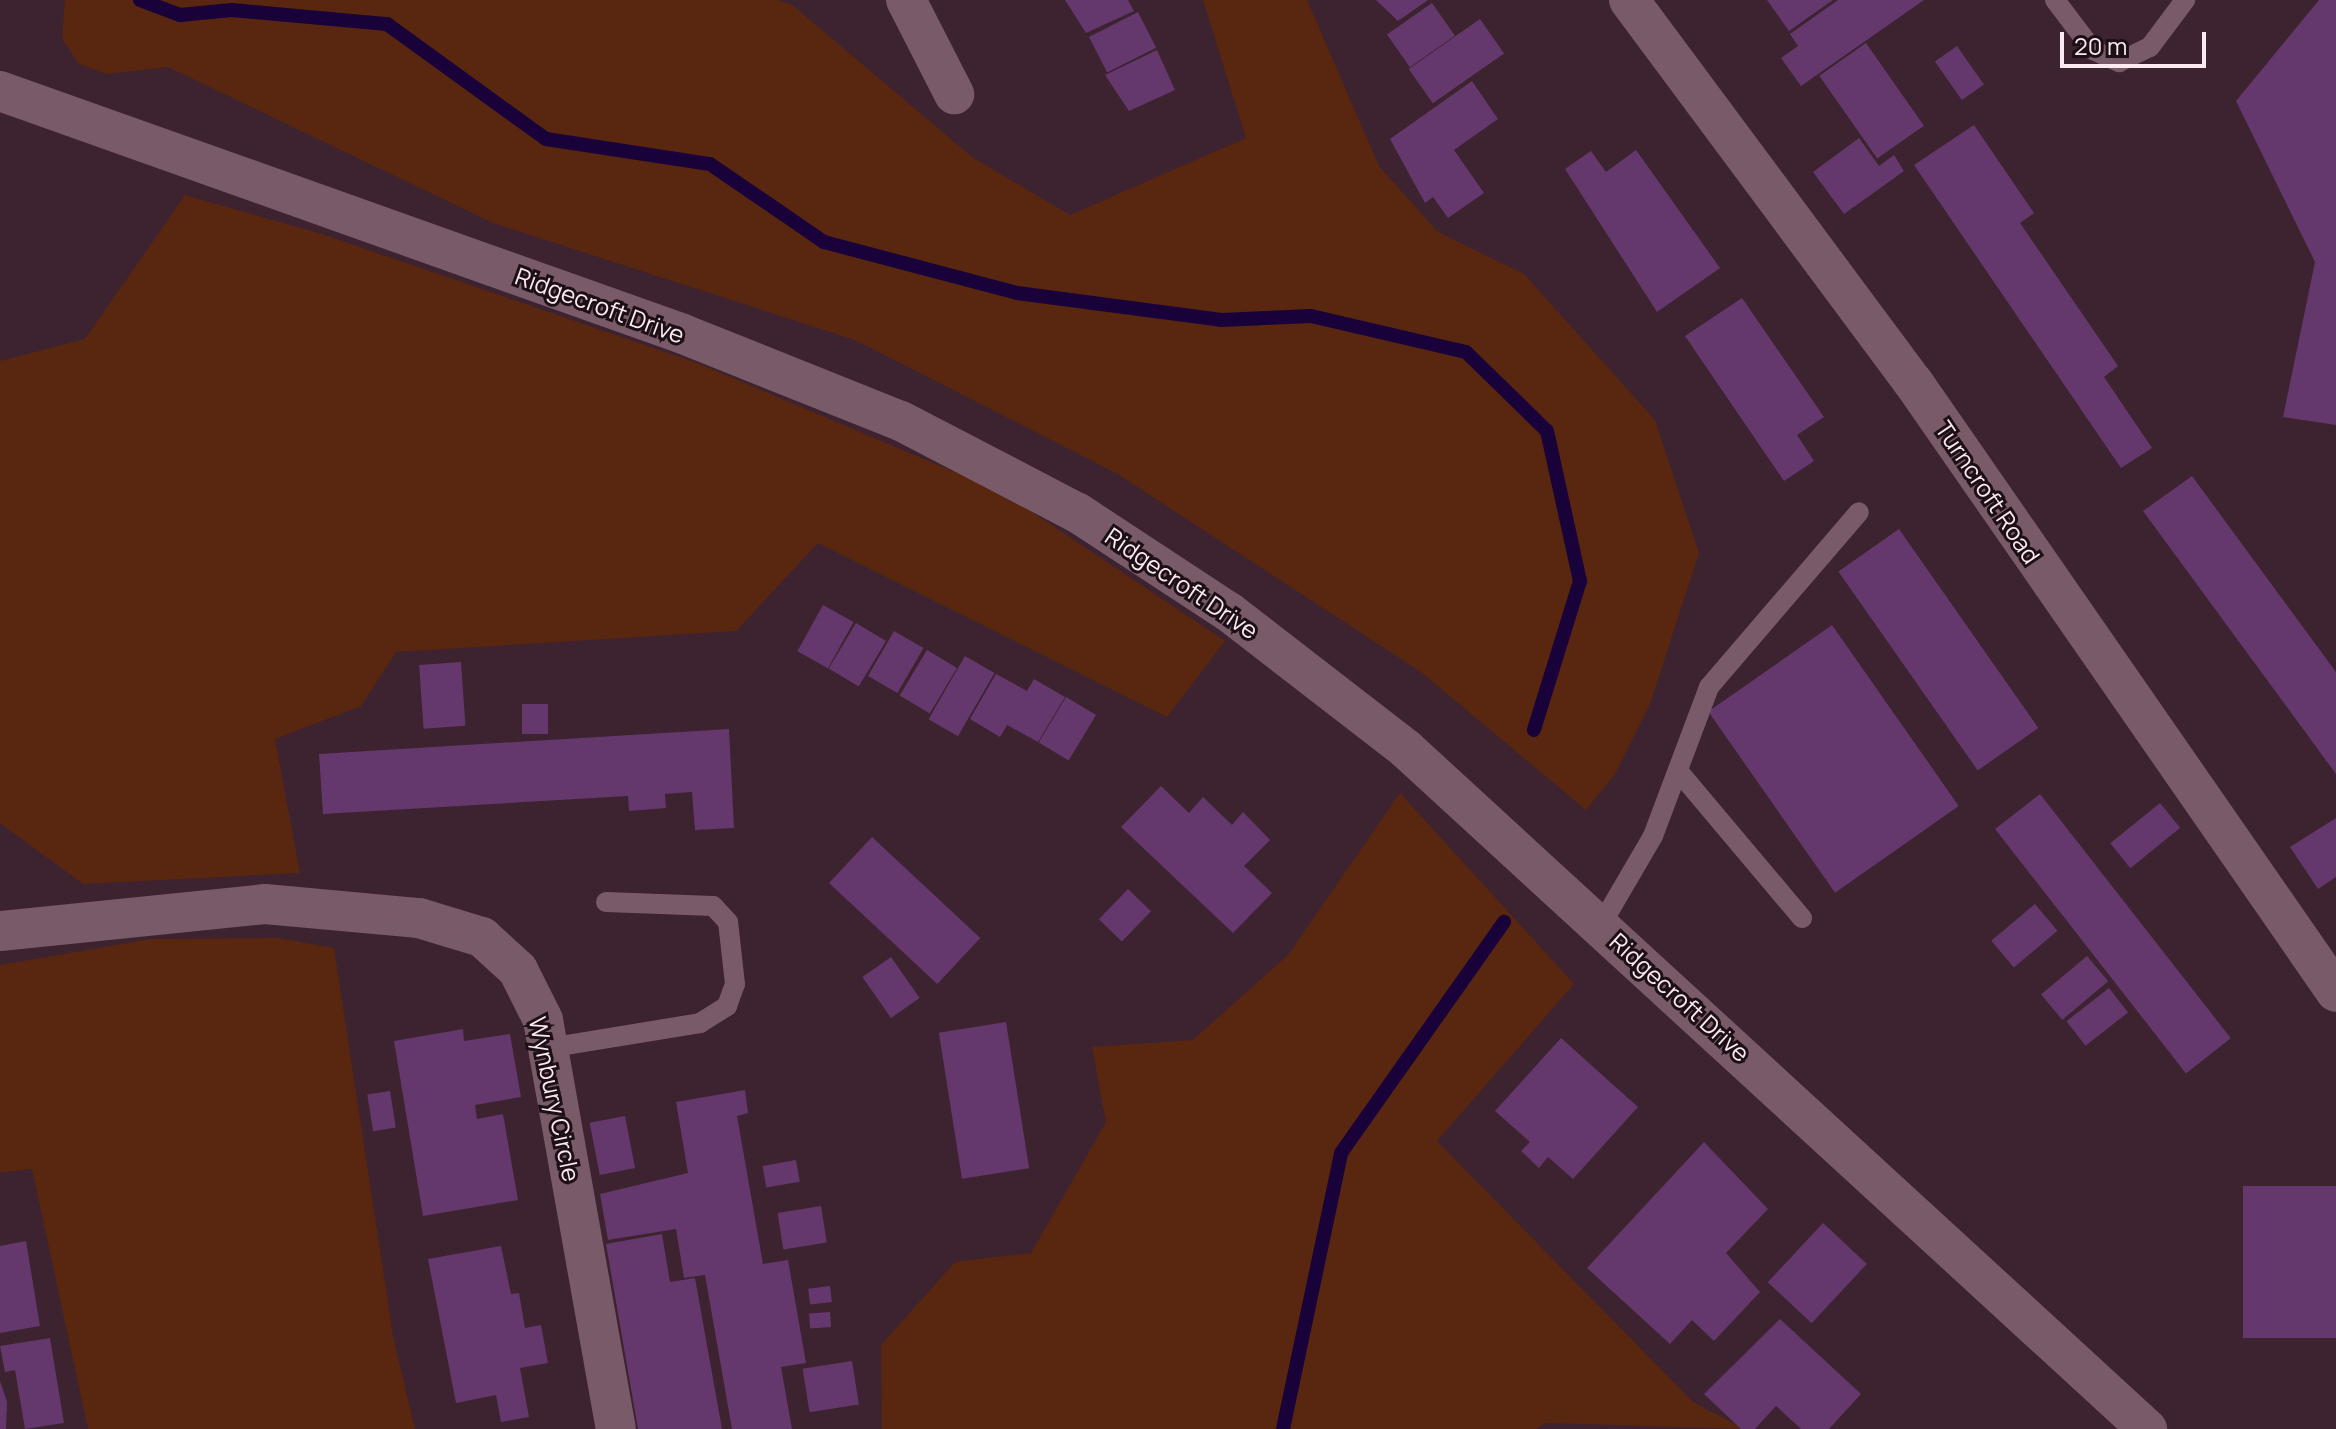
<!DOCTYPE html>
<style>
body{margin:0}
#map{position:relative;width:2336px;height:1429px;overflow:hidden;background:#3d2230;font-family:Manrope,sans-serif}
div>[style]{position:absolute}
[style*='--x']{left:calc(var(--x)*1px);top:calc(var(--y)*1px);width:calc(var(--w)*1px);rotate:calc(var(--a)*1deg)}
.green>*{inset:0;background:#592610}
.stream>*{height:14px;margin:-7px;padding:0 7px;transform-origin:7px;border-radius:7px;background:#19023a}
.building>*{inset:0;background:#64386c;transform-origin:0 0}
.lane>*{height:20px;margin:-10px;padding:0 10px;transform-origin:10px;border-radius:10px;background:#795a69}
.street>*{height:40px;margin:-20px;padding:0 20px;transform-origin:20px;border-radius:20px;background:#795a69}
span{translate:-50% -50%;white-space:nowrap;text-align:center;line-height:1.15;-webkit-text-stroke:6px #1c1016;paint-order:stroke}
.street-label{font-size:24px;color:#fbe8f1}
.scale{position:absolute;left:2060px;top:32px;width:146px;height:36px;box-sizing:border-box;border:4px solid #fbe8f1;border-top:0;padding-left:10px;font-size:24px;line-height:28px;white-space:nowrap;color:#fbe8f1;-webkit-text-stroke:6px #1c1016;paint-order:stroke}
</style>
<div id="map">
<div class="green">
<div style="clip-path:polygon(65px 0,777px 0,791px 4px,972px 157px,1070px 215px,1246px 138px,1203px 0,1307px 0,1379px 166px,1438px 232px,1524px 274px,1655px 420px,1699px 553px,1650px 704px,1615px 774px,1586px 810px,1421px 672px,1116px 473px,855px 340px,493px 223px,168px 67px,106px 74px,79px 64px,62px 39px)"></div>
<div style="clip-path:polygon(185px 195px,322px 234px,697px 363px,1002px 492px,1225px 641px,1167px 717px,818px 543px,736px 631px,396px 652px,361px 706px,275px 739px,300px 873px,83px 884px,0 823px,0 361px,85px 339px)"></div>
<div style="clip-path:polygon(1400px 793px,1574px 984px,1437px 1141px,1693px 1402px,1744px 1429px,1546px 1423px,1535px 1429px,882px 1429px,881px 1345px,955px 1262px,1031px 1253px,1106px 1122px,1092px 1047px,1193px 1040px,1288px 955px)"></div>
<div style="clip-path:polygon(278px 938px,334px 948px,393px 1336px,415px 1429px,88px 1429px,32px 1169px,0 1173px,0 965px,151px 939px)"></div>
</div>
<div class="stream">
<div style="--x:140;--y:0;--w:43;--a:20.6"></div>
<div style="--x:180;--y:15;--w:52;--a:-5.5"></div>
<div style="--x:232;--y:10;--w:156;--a:5.2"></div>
<div style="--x:387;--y:24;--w:196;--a:35.9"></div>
<div style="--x:546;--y:139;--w:166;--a:8.7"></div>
<div style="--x:710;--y:164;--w:138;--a:34.4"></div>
<div style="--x:824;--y:242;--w:200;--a:14.8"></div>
<div style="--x:1017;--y:293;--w:206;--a:7.5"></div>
<div style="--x:1221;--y:320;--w:90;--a:-2.5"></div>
<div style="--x:1311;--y:316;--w:159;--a:13.1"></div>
<div style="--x:1466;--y:352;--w:113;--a:44.3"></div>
<div style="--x:1547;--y:431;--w:154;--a:77.6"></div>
<div style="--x:1580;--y:581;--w:156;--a:107.2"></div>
<div style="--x:1283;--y:1429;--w:282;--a:-78.1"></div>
<div style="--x:1341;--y:1153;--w:283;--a:-54.8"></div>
</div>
<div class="building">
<div style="clip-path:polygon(1065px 0,1128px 0,1134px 11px,1086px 33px)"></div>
<div style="clip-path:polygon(1376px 0,1428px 0,1398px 21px)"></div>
<div style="clip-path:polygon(1767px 0,1833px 0,1789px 31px)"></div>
<div style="clip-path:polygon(1838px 0,1924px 0,1801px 86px,1781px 58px,1798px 46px,1790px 34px)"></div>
<div style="clip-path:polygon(2319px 0,2336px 0,2336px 425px,2283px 417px,2315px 262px,2236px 101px)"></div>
<div style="left:1432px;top:3px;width:40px;height:55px;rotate:55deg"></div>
<div style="left:1138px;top:12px;width:40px;height:55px;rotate:63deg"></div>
<div style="left:1480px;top:19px;width:42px;height:87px;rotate:55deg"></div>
<div style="left:1866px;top:43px;width:101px;height:57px;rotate:55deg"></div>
<div style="left:1957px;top:46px;width:47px;height:27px;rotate:55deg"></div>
<div style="clip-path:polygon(1157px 50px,1175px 90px,1129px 111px,1105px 75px)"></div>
<div style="clip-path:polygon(1472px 81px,1498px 119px,1454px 150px,1484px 193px,1448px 218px,1433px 197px,1425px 203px,1390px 139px)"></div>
<div style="clip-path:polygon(1974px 125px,2034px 213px,2020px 223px,2118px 366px,2104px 377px,2152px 448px,2121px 468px,1914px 165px)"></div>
<div style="clip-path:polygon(1859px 138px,1879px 166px,1894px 155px,1904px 171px,1844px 214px,1813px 172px)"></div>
<div style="clip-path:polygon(1636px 150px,1720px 268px,1657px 312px,1565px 169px,1591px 151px,1606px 172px)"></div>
<div style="clip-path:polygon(1742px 298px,1824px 417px,1797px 435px,1814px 461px,1784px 481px,1685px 336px)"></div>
<div style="clip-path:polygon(2192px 476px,2336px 672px,2336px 774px,2143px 511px)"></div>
<div style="left:1899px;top:529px;width:243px;height:74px;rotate:55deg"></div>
<div style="left:823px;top:605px;width:35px;height:53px;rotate:29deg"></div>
<div style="left:856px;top:623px;width:35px;height:53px;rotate:31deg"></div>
<div style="left:1832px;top:625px;width:221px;height:151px;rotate:55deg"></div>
<div style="left:894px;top:631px;width:34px;height:52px;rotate:30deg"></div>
<div style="left:927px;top:650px;width:35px;height:53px;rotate:31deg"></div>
<div style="left:965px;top:656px;width:34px;height:73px;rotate:30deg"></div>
<div style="left:461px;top:662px;width:64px;height:42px;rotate:86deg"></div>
<div style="clip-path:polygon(996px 674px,1027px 691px,1034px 679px,1065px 697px,1038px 742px,1007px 725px,1000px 737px,970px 719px)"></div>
<div style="left:1066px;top:697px;width:35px;height:53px;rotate:31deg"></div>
<div style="left:522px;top:704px;width:26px;height:30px"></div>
<div style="clip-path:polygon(729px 729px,734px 828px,695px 830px,692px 792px,665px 794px,666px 808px,629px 811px,628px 796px,323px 814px,319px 754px)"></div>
<div style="clip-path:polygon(1161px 786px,1189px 813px,1203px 797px,1232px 825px,1243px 812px,1270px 840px,1244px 866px,1272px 893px,1233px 933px,1121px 827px)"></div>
<div style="left:2040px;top:794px;width:310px;height:57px;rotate:52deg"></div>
<div style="left:2160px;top:803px;width:32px;height:64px;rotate:51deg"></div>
<div style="clip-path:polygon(2336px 818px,2336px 877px,2318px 889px,2290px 847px)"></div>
<div style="left:872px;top:837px;width:148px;height:63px;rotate:43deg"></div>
<div style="left:1128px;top:889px;width:32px;height:42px;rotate:44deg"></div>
<div style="left:2035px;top:904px;width:35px;height:57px;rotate:50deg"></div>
<div style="left:2087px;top:956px;width:33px;height:60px;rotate:50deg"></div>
<div style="left:891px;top:957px;width:50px;height:35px;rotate:55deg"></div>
<div style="left:2109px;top:988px;width:31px;height:54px;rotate:52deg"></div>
<div style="left:1006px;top:1022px;width:148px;height:68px;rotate:81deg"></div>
<div style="clip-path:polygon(463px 1029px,464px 1041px,510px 1034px,521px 1097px,475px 1105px,477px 1119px,503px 1114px,518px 1200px,423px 1216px,394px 1041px)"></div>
<div style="clip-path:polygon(1561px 1038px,1638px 1107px,1573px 1179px,1548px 1157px,1539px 1168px,1521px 1151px,1530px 1142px,1495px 1111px)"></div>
<div style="clip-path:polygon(745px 1090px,748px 1113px,737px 1116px,763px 1264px,788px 1260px,806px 1363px,781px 1367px,792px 1429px,732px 1429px,705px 1275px,684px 1278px,676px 1229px,608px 1240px,600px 1194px,688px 1173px,676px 1102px)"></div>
<div style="left:390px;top:1091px;width:37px;height:23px;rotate:81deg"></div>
<div style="left:625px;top:1116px;width:53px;height:36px;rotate:79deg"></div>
<div style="clip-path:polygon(1704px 1142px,1768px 1209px,1726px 1253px,1760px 1292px,1714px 1341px,1692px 1320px,1670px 1344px,1587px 1268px)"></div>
<div style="left:796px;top:1160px;width:22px;height:34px;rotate:80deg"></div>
<div style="left:2336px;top:1186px;width:152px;height:93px;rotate:90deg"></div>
<div style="left:821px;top:1206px;width:37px;height:44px;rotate:81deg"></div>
<div style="left:1823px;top:1223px;width:60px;height:81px;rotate:43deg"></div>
<div style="clip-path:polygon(662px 1234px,670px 1282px,695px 1278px,722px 1429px,638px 1429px,606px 1244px)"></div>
<div style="clip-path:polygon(26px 1241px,40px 1326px,0 1333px,0 1246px)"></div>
<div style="clip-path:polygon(501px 1246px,511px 1294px,519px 1293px,525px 1328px,541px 1325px,548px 1363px,520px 1368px,529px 1417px,501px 1422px,496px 1395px,456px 1403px,428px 1259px)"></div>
<div style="left:830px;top:1286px;width:16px;height:22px;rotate:83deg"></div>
<div style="left:830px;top:1312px;width:15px;height:21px;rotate:86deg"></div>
<div style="clip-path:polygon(1780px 1319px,1861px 1394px,1829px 1429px,1801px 1429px,1776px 1406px,1755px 1429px,1741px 1429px,1704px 1394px)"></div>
<div style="clip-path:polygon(50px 1338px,64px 1423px,25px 1429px,15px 1370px,5px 1372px,0 1346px)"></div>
<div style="left:852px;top:1361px;width:44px;height:50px;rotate:81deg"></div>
<div style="clip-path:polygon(0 1381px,7px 1402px,6px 1429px,0 1429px)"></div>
</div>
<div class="lane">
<div style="--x:2055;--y:0;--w:63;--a:52.8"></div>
<div style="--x:2093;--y:50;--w:29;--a:25"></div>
<div style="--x:2119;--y:62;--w:34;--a:-26"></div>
<div style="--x:2150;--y:47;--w:59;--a:-53.3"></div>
<div style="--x:1679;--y:772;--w:191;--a:49.9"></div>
<div style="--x:1601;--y:925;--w:103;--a:-59.7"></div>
<div style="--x:1653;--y:836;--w:159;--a:-69.4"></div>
<div style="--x:1709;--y:687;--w:230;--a:-49.4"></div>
<div style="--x:548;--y:1048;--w:154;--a:-9.3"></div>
<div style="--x:700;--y:1023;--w:32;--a:-32"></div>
<div style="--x:727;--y:1006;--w:23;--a:-70"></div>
<div style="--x:735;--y:984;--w:62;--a:-96.4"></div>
<div style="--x:728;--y:922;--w:22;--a:-133"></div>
<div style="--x:713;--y:906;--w:107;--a:-177.9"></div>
</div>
<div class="street">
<div style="--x:906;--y:0;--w:106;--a:62.9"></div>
<div style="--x:1629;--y:0;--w:476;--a:53.4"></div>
<div style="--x:1913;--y:382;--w:742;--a:55.26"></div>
<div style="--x:0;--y:91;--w:725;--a:19.58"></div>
<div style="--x:683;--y:334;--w:235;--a:21.8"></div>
<div style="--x:901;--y:421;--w:199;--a:27.5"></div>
<div style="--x:1078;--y:513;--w:181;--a:33.3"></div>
<div style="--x:1229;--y:612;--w:224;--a:37.7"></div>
<div style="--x:1406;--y:749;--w:1006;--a:42.54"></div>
<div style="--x:0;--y:931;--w:266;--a:-5.8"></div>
<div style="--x:265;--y:904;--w:155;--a:5.2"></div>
<div style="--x:419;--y:918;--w:66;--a:16.8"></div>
<div style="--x:482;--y:937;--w:49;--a:42.5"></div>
<div style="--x:518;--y:970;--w:56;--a:63.4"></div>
<div style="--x:543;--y:1020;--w:415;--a:79.9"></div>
</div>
<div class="street-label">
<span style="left:600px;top:305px;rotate:20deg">Ridgecroft Drive</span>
<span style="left:1988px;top:492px;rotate:56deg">Turncroft Road</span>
<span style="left:1182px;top:583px;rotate:34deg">Ridgecroft Drive</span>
<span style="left:1680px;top:997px;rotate:42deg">Ridgecroft Drive</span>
<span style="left:555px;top:1099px;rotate:78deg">Wynbury Circle</span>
</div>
<div class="scale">20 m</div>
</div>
